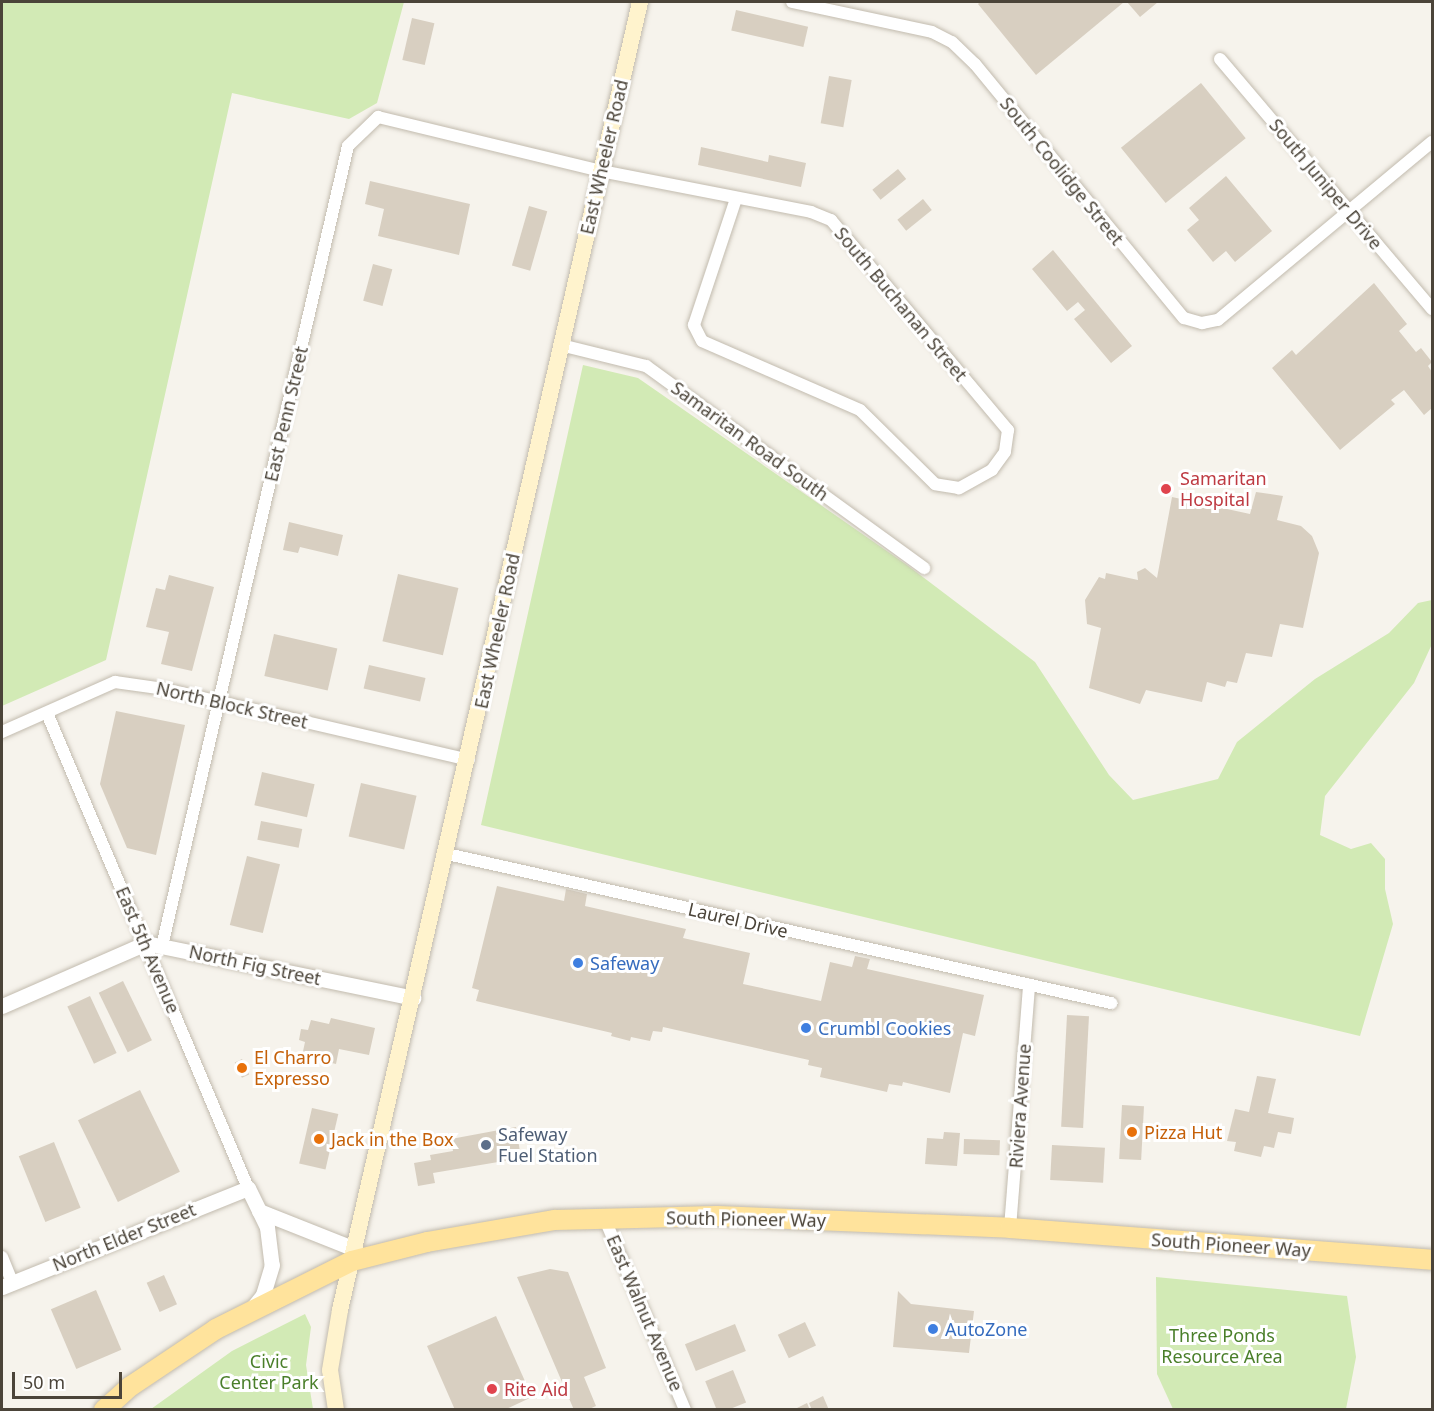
<!DOCTYPE html>
<style>
body{margin:0}
#map{position:relative;width:1434px;height:1411px;overflow:hidden;background:#f6f3ec;font-family:"Noto Sans",sans-serif}
div>[style]{position:absolute}
[style*='--x']{left:calc(var(--x)*1px);top:calc(var(--y)*1px);width:calc(var(--w)*1px);rotate:calc(var(--a)*1deg)}
.green>*{inset:0;background:#d2eab5}
.building>*{inset:0;background:#d8cfc1;transform-origin:0 0}
.roads{filter:drop-shadow(0 0 2px #c2bbae) drop-shadow(0 0 2px #c2bbae)}
.minor>*{height:12px;margin:-6px;padding:0 6px;transform-origin:6px;border-radius:6px;background:#fff}
.tertiary>*{height:15px;margin:-7.5px;padding:0 7.5px;transform-origin:7.5px;border-radius:7.5px;background:#fff}
.secondary>*{height:16px;margin:-8px;padding:0 8px;transform-origin:8px;border-radius:8px;background:#fff3cd}
.primary>*{height:20px;margin:-10px;padding:0 10px;transform-origin:10px;border-radius:10px;background:#ffe39c}
.dots>*{width:16px;height:16px;translate:-50% -50%;box-sizing:border-box;border:3px solid #fff;border-radius:50%}
span{translate:-50% -50%;white-space:nowrap;text-align:center;line-height:1.15;-webkit-text-stroke:6px #fff;paint-order:stroke}
.street-label{font-size:18px;color:#4b4439}
.health-label{font-size:18px;color:#be3a42}
.left{translate:0 -50%;text-align:left}
.shop-label{font-size:18px;color:#366cbe}
.food-label{font-size:18px;color:#c56008}
.service-label{font-size:18px;color:#4e5e75}
.park-label{font-size:18px;color:#4a7f2a}
.frame{position:absolute;inset:0;border:3px solid #4b4439;pointer-events:none}
.scale{position:absolute;left:12px;top:1372px;width:110px;height:27px;box-sizing:border-box;border:3px solid #4b4439;border-top:0;padding-left:8px;font-size:18px;line-height:21px;white-space:nowrap;color:#4b4439;-webkit-text-stroke:4px #fff;paint-order:stroke}
</style>
<div id="map">
<div class="green">
<div style="clip-path:polygon(2px 2px,404px 2px,377px 103px,349px 119px,232px 93px,106px 660px,2px 706px)"></div>
<div style="clip-path:polygon(583px 365px,638px 378px,907px 565px,1035px 662px,1109px 775px,1133px 800px,1218px 779px,1237px 742px,1315px 679px,1389px 633px,1418px 603px,1432px 600px,1432px 644px,1414px 683px,1325px 796px,1320px 835px,1351px 849px,1371px 843px,1385px 859px,1385px 889px,1393px 924px,1360px 1036px,481px 825px)"></div>
<div style="clip-path:polygon(1156px 1277px,1347px 1296px,1356px 1357px,1346px 1409px,1173px 1409px,1157px 1374px)"></div>
<div style="clip-path:polygon(305px 1314px,311px 1327px,306px 1365px,313px 1409px,151px 1409px,232px 1351px)"></div>
</div>
<div class="building">
<div style="clip-path:polygon(980px 2px,1124px 2px,1036px 75px,978px 4px)"></div>
<div style="clip-path:polygon(1127px 2px,1158px 2px,1140px 17px)"></div>
<div style="left:736px;top:10px;width:74px;height:21px;rotate:13deg"></div>
<div style="left:412px;top:18px;width:23px;height:43px;rotate:13deg"></div>
<div style="left:829px;top:76px;width:23px;height:48px;rotate:10deg"></div>
<div style="left:1201px;top:83px;width:71px;height:103px;rotate:51deg"></div>
<div style="clip-path:polygon(701px 147px,768px 162px,769px 155px,806px 163px,801px 187px,698px 165px)"></div>
<div style="left:898px;top:169px;width:13px;height:33px;rotate:51deg"></div>
<div style="clip-path:polygon(1226px 176px,1272px 231px,1235px 262px,1226px 251px,1213px 262px,1187px 230px,1199px 220px,1189px 208px)"></div>
<div style="clip-path:polygon(370px 181px,470px 204px,459px 255px,378px 236px,384px 209px,365px 204px)"></div>
<div style="left:923px;top:199px;width:14px;height:33px;rotate:51deg"></div>
<div style="left:529px;top:206px;width:19px;height:62px;rotate:16deg"></div>
<div style="clip-path:polygon(1053px 250px,1132px 346px,1111px 363px,1074px 319px,1085px 310px,1078px 302px,1067px 311px,1032px 269px)"></div>
<div style="left:373px;top:264px;width:20px;height:38px;rotate:15deg"></div>
<div style="clip-path:polygon(1374px 283px,1407px 324px,1399px 331px,1416px 352px,1421px 348px,1432px 362px,1428px 366px,1432px 372px,1432px 408px,1424px 415px,1404px 390px,1391px 400px,1395px 404px,1340px 450px,1272px 368px,1292px 350px,1296px 355px)"></div>
<div style="clip-path:polygon(1256px 492px,1283px 496px,1277px 520px,1301px 526px,1312px 536px,1319px 553px,1303px 628px,1280px 624px,1272px 657px,1246px 653px,1237px 683px,1227px 681px,1225px 687px,1207px 682px,1202px 702px,1146px 690px,1140px 704px,1089px 688px,1101px 628px,1087px 624px,1085px 600px,1099px 577px,1105px 579px,1106px 573px,1138px 580px,1137px 572px,1145px 568px,1157px 578px,1172px 497px,1250px 514px)"></div>
<div style="clip-path:polygon(289px 522px,343px 535px,338px 556px,300px 547px,298px 553px,283px 550px)"></div>
<div style="left:398px;top:574px;width:62px;height:69px;rotate:13deg"></div>
<div style="clip-path:polygon(169px 575px,214px 587px,192px 671px,161px 664px,169px 632px,146px 627px,156px 588px,165px 590px)"></div>
<div style="left:274px;top:634px;width:65px;height:43px;rotate:13deg"></div>
<div style="left:369px;top:665px;width:58px;height:24px;rotate:13deg"></div>
<div style="clip-path:polygon(116px 711px,185px 725px,156px 855px,127px 848px,100px 784px)"></div>
<div style="left:262px;top:772px;width:54px;height:34px;rotate:13deg"></div>
<div style="left:361px;top:783px;width:57px;height:55px;rotate:13deg"></div>
<div style="left:261px;top:821px;width:42px;height:19px;rotate:11deg"></div>
<div style="left:247px;top:856px;width:34px;height:71px;rotate:14deg"></div>
<div style="clip-path:polygon(497px 886px,564px 901px,566px 889px,587px 894px,585px 906px,686px 929px,683px 938px,750px 953px,743px 984px,821px 1001px,830px 962px,852px 967px,855px 956px,870px 959px,867px 969px,984px 995px,975px 1036px,963px 1033px,950px 1093px,903px 1082px,902px 1086px,889px 1084px,887px 1092px,820px 1077px,822px 1068px,808px 1065px,809px 1060px,663px 1027px,662px 1032px,653px 1031px,650px 1041px,631px 1037px,630px 1041px,611px 1036px,612px 1033px,476px 1001px,479px 990px,472px 988px)"></div>
<div style="left:123px;top:981px;width:66px;height:27px;rotate:64deg"></div>
<div style="left:90px;top:996px;width:63px;height:25px;rotate:65deg"></div>
<div style="left:1067px;top:1015px;width:22px;height:112px;rotate:3deg"></div>
<div style="clip-path:polygon(331px 1018px,375px 1028px,369px 1055px,339px 1049px,336px 1064px,302px 1056px,305px 1042px,299px 1040px,301px 1029px,308px 1030px,311px 1020px,329px 1024px)"></div>
<div style="left:242px;top:1059px;width:17px;height:8px;rotate:65deg"></div>
<div style="clip-path:polygon(1257px 1076px,1276px 1079px,1268px 1113px,1294px 1118px,1291px 1134px,1278px 1132px,1274px 1148px,1264px 1146px,1261px 1157px,1234px 1151px,1236px 1142px,1227px 1141px,1235px 1109px,1249px 1112px)"></div>
<div style="left:140px;top:1090px;width:91px;height:69px;rotate:64deg"></div>
<div style="left:1122px;top:1105px;width:22px;height:54px;rotate:3deg"></div>
<div style="left:312px;top:1108px;width:27px;height:57px;rotate:13deg"></div>
<div style="clip-path:polygon(516px 1127px,521px 1158px,433px 1173px,435px 1183px,418px 1186px,414px 1163px,431px 1160px,430px 1155px,453px 1151px,451px 1139px)"></div>
<div style="clip-path:polygon(944px 1132px,960px 1133px,957px 1166px,925px 1164px,927px 1138px,943px 1139px)"></div>
<div style="left:964px;top:1139px;width:36px;height:15px;rotate:2deg"></div>
<div style="left:54px;top:1142px;width:71px;height:38px;rotate:68deg"></div>
<div style="left:1052px;top:1145px;width:53px;height:35px;rotate:3deg"></div>
<div style="clip-path:polygon(550px 1269px,568px 1272px,606px 1368px,584px 1377px,596px 1406px,587px 1410px,574px 1410px,517px 1277px)"></div>
<div style="left:164px;top:1275px;width:32px;height:19px;rotate:66deg"></div>
<div style="left:96px;top:1290px;width:65px;height:49px;rotate:67deg"></div>
<div style="clip-path:polygon(898px 1291px,911px 1304px,974px 1311px,969px 1353px,893px 1347px)"></div>
<div style="clip-path:polygon(496px 1316px,532px 1397px,504px 1410px,455px 1410px,427px 1346px)"></div>
<div style="left:805px;top:1322px;width:26px;height:30px;rotate:65deg"></div>
<div style="left:735px;top:1324px;width:29px;height:54px;rotate:68deg"></div>
<div style="left:733px;top:1370px;width:35px;height:30px;rotate:68deg"></div>
<div style="clip-path:polygon(823px 1396px,829px 1410px,812px 1410px,809px 1403px)"></div>
<div style="clip-path:polygon(807px 1403px,810px 1410px,793px 1410px)"></div>
</div>
<div class="roads">
<div class="minor">
<div style="--x:792;--y:2;--w:143;--a:12.1"></div>
<div style="--x:932;--y:32;--w:22;--a:27"></div>
<div style="--x:952;--y:42;--w:32;--a:44"></div>
<div style="--x:975;--y:64;--w:329;--a:50.6"></div>
<div style="--x:1184;--y:318;--w:19;--a:16"></div>
<div style="--x:1202;--y:323;--w:16;--a:-11"></div>
<div style="--x:1218;--y:320;--w:278;--a:-39.8"></div>
<div style="--x:1220;--y:59;--w:328;--a:49.7"></div>
<div style="--x:561;--y:345;--w:88;--a:13.9"></div>
<div style="--x:646;--y:366;--w:344;--a:36"></div>
<div style="--x:47;--y:713;--w:516;--a:67.06"></div>
<div style="--x:2;--y:732;--w:124;--a:-23.9"></div>
<div style="--x:115;--y:682;--w:49;--a:8.1"></div>
<div style="--x:164;--y:689;--w:313;--a:13.1"></div>
<div style="--x:447;--y:854;--w:681;--a:12.65"></div>
<div style="--x:162;--y:946;--w:821;--a:-76.91"></div>
<div style="--x:348;--y:146;--w:42;--a:-44"></div>
<div style="--x:378;--y:117;--w:229;--a:13.6"></div>
<div style="--x:601;--y:171;--w:214;--a:11"></div>
<div style="--x:811;--y:212;--w:22;--a:22"></div>
<div style="--x:831;--y:220;--w:275;--a:49.9"></div>
<div style="--x:1008;--y:430;--w:22;--a:98"></div>
<div style="--x:1005;--y:452;--w:22;--a:126"></div>
<div style="--x:992;--y:470;--w:38;--a:151"></div>
<div style="--x:959;--y:488;--w:24;--a:-171"></div>
<div style="--x:935;--y:484;--w:105;--a:-135.4"></div>
<div style="--x:860;--y:410;--w:172;--a:-156.4"></div>
<div style="--x:702;--y:341;--w:18;--a:-117"></div>
<div style="--x:694;--y:325;--w:133;--a:-71.6"></div>
<div style="--x:604;--y:1217;--w:209;--a:67.2"></div>
<div style="--x:1010;--y:1228;--w:244;--a:-85.5"></div>
<div style="--x:2;--y:1257;--w:27;--a:68"></div>
</div>
<div class="tertiary">
<div style="--x:2;--y:1006;--w:157;--a:-23.6"></div>
<div style="--x:146;--y:943;--w:273;--a:11.6"></div>
<div style="--x:259;--y:1211;--w:103;--a:21.6"></div>
<div style="--x:2;--y:1287;--w:265;--a:-21.9"></div>
<div style="--x:248;--y:1188;--w:43;--a:64"></div>
<div style="--x:267;--y:1227;--w:38;--a:83"></div>
<div style="--x:272;--y:1265;--w:31;--a:107"></div>
<div style="--x:263;--y:1295;--w:21;--a:129"></div>
</div>
<div class="secondary">
<div style="--x:336;--y:1410;--w:40;--a:-98.5"></div>
<div style="--x:330;--y:1370;--w:61;--a:-80.5"></div>
<div style="--x:340;--y:1310;--w:1342;--a:-77.08"></div>
</div>
<div class="primary">
<div style="--x:104;--y:1410;--w:36;--a:-42"></div>
<div style="--x:131;--y:1386;--w:102;--a:-33.8"></div>
<div style="--x:216;--y:1329;--w:152;--a:-26.6"></div>
<div style="--x:352;--y:1261;--w:77;--a:-14.2"></div>
<div style="--x:427;--y:1242;--w:130;--a:-9.8"></div>
<div style="--x:555;--y:1220;--w:162;--a:-1.4"></div>
<div style="--x:717;--y:1216;--w:293;--a:2.3"></div>
<div style="--x:1010;--y:1228;--w:423;--a:4.3"></div>
</div>
</div>
<div class="dots">
<div style="left:1166px;top:489px;background:#e0444e"></div>
<div style="left:578px;top:963px;background:#3f7fe0"></div>
<div style="left:806px;top:1028px;background:#3f7fe0"></div>
<div style="left:242px;top:1068px;background:#e8710a"></div>
<div style="left:1132px;top:1132px;background:#e8710a"></div>
<div style="left:319px;top:1139px;background:#e8710a"></div>
<div style="left:486px;top:1145px;background:#5c6f8a"></div>
<div style="left:933px;top:1329px;background:#3f7fe0"></div>
<div style="left:492px;top:1389px;background:#e0444e"></div>
</div>
<div class="street-label">
<span style="left:604px;top:157px;rotate:-77deg">East Wheeler Road</span>
<span style="left:1062px;top:171px;rotate:51deg">South Coolidge Street</span>
<span style="left:1326px;top:184px;rotate:50deg">South Juniper Drive</span>
<span style="left:901px;top:304px;rotate:50deg">South Buchanan Street</span>
<span style="left:286px;top:414px;rotate:-77deg">East Penn Street</span>
<span style="left:750px;top:441px;rotate:36deg">Samaritan Road South</span>
<span style="left:497px;top:631px;rotate:-78deg">East Wheeler Road</span>
<span style="left:232px;top:705px;rotate:13deg">North Block Street</span>
<span style="left:738px;top:920px;rotate:13deg">Laurel Drive</span>
<span style="left:148px;top:950px;rotate:67deg">East 5th Avenue</span>
<span style="left:255px;top:965px;rotate:12deg">North Fig Street</span>
<span style="left:1020px;top:1106px;rotate:-86deg">Riviera Avenue</span>
<span style="left:746px;top:1219px;rotate:1deg">South Pioneer Way</span>
<span style="left:124px;top:1237px;rotate:-22deg">North Elder Street</span>
<span style="left:1231px;top:1245px;rotate:4deg">South Pioneer Way</span>
<span style="left:645px;top:1313px;rotate:67deg">East Walnut Avenue</span>
</div>
<div class="health-label">
<span class="left" style="left:1180px;top:489px">Samaritan<br>Hospital</span>
<span class="left" style="left:504px;top:1389px">Rite Aid</span>
</div>
<div class="shop-label">
<span class="left" style="left:590px;top:963px">Safeway</span>
<span class="left" style="left:818px;top:1028px">Crumbl Cookies</span>
<span class="left" style="left:945px;top:1329px">AutoZone</span>
</div>
<div class="food-label">
<span class="left" style="left:254px;top:1068px">El Charro<br>Expresso</span>
<span class="left" style="left:1144px;top:1132px">Pizza Hut</span>
<span class="left" style="left:331px;top:1139px">Jack in the Box</span>
</div>
<div class="service-label">
<span class="left" style="left:498px;top:1145px">Safeway<br>Fuel Station</span>
</div>
<div class="park-label">
<span style="left:1222px;top:1346px">Three Ponds<br>Resource Area</span>
<span style="left:269px;top:1372px">Civic<br>Center Park</span>
</div>
<div class="frame"></div>
<div class="scale">50 m</div>
</div>
